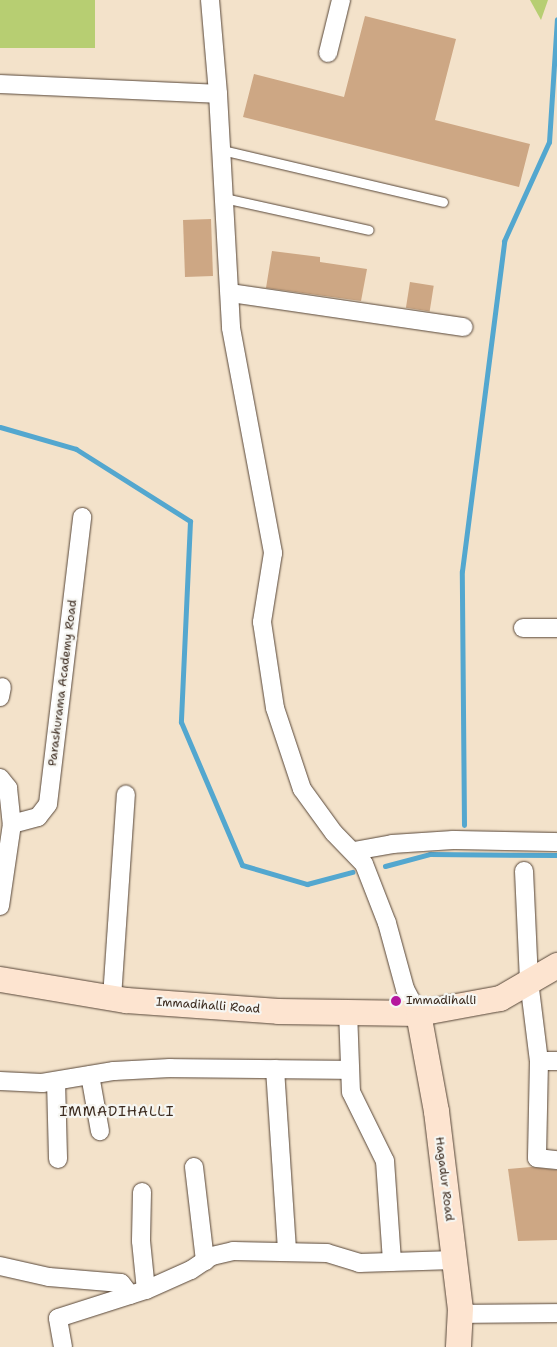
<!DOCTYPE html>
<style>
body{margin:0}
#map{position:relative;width:557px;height:1347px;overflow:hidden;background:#f3e2ca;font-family:"Shantell Sans",sans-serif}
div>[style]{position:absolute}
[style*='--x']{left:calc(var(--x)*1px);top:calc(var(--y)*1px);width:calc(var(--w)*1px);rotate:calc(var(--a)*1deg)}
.green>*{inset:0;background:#b7ce72;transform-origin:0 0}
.stream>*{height:5px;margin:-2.5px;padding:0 2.5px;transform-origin:2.5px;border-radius:2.5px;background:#53a7cf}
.building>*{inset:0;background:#cda784;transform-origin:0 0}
.roads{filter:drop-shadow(0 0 1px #574638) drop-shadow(0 0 1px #574638)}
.lane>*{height:9px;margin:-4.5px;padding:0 4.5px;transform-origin:4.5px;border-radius:4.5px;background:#fff}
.street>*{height:18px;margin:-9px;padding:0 9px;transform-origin:9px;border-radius:9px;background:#fff}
.secondary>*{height:25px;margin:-12.5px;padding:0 12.5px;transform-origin:12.5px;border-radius:12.5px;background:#fde4d0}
.dots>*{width:14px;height:14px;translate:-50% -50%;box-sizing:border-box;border:2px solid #f6f6f2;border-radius:50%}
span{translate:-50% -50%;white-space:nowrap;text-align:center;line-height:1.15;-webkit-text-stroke:4.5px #f6f6f2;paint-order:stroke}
.street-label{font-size:12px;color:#3b2a1e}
.poi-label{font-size:12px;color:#3b2a1e}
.left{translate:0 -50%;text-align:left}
.neighbourhood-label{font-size:14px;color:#3b2a1e;letter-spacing:1px}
</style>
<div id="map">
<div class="green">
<div style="left:0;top:0;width:95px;height:48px"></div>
<div style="clip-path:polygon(530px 0,548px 0,541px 20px)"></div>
</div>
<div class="stream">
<div style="--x:0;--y:427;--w:79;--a:16.1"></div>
<div style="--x:76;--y:449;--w:135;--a:32.3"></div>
<div style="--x:190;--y:521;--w:201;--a:92.6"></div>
<div style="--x:181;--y:722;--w:155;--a:66.9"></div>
<div style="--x:242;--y:865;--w:68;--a:16.3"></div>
<div style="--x:307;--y:884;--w:47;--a:-14.9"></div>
<div style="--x:464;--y:825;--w:254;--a:-90.5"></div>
<div style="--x:462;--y:571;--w:333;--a:-82.7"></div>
<div style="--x:504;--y:241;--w:109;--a:-65.6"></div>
<div style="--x:549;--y:142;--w:123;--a:-86.3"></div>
<div style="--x:385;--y:866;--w:47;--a:-14.9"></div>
<div style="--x:430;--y:854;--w:127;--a:0.5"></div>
</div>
<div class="building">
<div style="clip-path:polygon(365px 16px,456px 39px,435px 120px,530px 144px,519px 187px,243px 117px,254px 74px,344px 97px)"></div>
<div style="left:211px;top:219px;width:57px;height:28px;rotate:88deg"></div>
<div style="clip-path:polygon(272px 251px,320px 257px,320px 262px,367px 269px,361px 301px,266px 288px)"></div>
<div style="left:410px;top:282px;width:24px;height:26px;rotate:9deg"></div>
<div style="clip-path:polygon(531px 1167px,557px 1170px,557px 1240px,518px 1241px,508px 1169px)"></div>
</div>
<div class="roads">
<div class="lane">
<div style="--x:222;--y:150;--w:227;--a:13.2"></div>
<div style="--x:224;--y:198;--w:148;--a:12.4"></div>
</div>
<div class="street">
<div style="--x:210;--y:0;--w:94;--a:85.1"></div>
<div style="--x:218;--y:94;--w:234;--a:86.8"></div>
<div style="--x:231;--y:328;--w:229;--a:79.4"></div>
<div style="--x:273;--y:553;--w:70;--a:99.1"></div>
<div style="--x:262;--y:622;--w:87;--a:81.4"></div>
<div style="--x:275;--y:708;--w:85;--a:71.6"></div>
<div style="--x:302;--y:789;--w:54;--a:54"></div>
<div style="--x:334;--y:833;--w:43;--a:45.9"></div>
<div style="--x:364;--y:864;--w:63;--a:68.7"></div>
<div style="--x:387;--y:923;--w:68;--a:74.7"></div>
<div style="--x:405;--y:989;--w:27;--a:62"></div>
<div style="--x:328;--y:53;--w:55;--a:-76.2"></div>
<div style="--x:0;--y:84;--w:218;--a:2.6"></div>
<div style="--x:230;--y:293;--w:236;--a:8.3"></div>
<div style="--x:523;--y:628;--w:34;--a:0"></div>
<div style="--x:0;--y:697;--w:10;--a:-79"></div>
<div style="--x:0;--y:778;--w:13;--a:51"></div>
<div style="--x:8;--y:788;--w:36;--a:84"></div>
<div style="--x:354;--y:851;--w:39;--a:-10"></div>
<div style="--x:392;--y:844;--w:61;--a:-3.8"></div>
<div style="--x:453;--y:840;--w:104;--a:1.1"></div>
<div style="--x:524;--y:871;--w:110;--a:87.4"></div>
<div style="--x:529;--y:981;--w:81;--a:82.9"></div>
<div style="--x:539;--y:1061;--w:97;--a:91.2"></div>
<div style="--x:537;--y:1158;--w:20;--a:6"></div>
<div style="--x:0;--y:906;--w:83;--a:-81.7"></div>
<div style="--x:12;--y:824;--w:27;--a:-15"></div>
<div style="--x:38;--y:817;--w:16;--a:-52"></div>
<div style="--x:48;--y:804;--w:289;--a:-83.2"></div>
<div style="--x:112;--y:998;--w:204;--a:-86.1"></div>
<div style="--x:348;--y:1011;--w:81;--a:87.9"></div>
<div style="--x:351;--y:1092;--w:77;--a:63.8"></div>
<div style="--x:385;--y:1161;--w:101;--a:86"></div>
<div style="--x:539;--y:1061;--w:18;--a:0"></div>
<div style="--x:275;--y:1069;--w:183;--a:86.2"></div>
<div style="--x:90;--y:1075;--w:57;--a:79.9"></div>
<div style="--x:0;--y:1081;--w:42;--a:2.7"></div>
<div style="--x:42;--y:1083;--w:73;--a:-9.5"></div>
<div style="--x:114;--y:1071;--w:56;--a:-3.1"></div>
<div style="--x:170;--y:1068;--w:180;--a:0.6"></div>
<div style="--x:56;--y:1081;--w:78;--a:88.5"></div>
<div style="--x:194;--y:1167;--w:95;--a:83.3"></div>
<div style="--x:142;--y:1192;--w:49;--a:91.2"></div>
<div style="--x:141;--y:1241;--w:49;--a:84.2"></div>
<div style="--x:0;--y:1266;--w:50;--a:12.7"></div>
<div style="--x:49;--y:1277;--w:72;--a:4.8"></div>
<div style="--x:121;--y:1283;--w:15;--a:53"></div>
<div style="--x:460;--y:1314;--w:97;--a:-0.6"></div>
<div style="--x:63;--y:1347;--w:29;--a:-100"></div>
<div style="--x:58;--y:1318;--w:92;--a:-17.7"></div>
<div style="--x:146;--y:1290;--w:49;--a:-24"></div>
<div style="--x:191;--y:1270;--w:25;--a:-34"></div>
<div style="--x:212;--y:1256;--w:22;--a:-13"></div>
<div style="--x:233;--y:1251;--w:94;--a:1.2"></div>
<div style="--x:327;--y:1253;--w:34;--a:17"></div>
<div style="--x:359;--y:1263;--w:95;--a:-1.8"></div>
</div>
<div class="secondary">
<div style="--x:0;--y:979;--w:128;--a:9.5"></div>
<div style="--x:126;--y:1000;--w:152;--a:4.1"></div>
<div style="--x:278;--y:1011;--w:140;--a:0.8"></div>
<div style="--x:418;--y:1013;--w:83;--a:-10.4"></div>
<div style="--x:500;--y:998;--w:66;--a:-30.1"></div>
<div style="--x:418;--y:1013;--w:100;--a:79.6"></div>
<div style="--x:436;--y:1111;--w:198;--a:83.1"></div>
<div style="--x:460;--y:1308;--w:39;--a:93"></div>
</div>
</div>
<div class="dots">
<div style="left:396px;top:1001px;background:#b5179e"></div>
</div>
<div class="street-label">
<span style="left:63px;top:683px;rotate:-83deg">Parashurama Academy Road</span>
<span style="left:208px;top:1006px;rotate:4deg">Immadihalli Road</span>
<span style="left:444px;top:1179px;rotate:83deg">Hagadur Road</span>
</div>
<div class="poi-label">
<span class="left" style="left:406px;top:1001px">Immadihalli</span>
</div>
<div class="neighbourhood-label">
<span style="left:117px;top:1111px">IMMADIHALLI</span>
</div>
</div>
